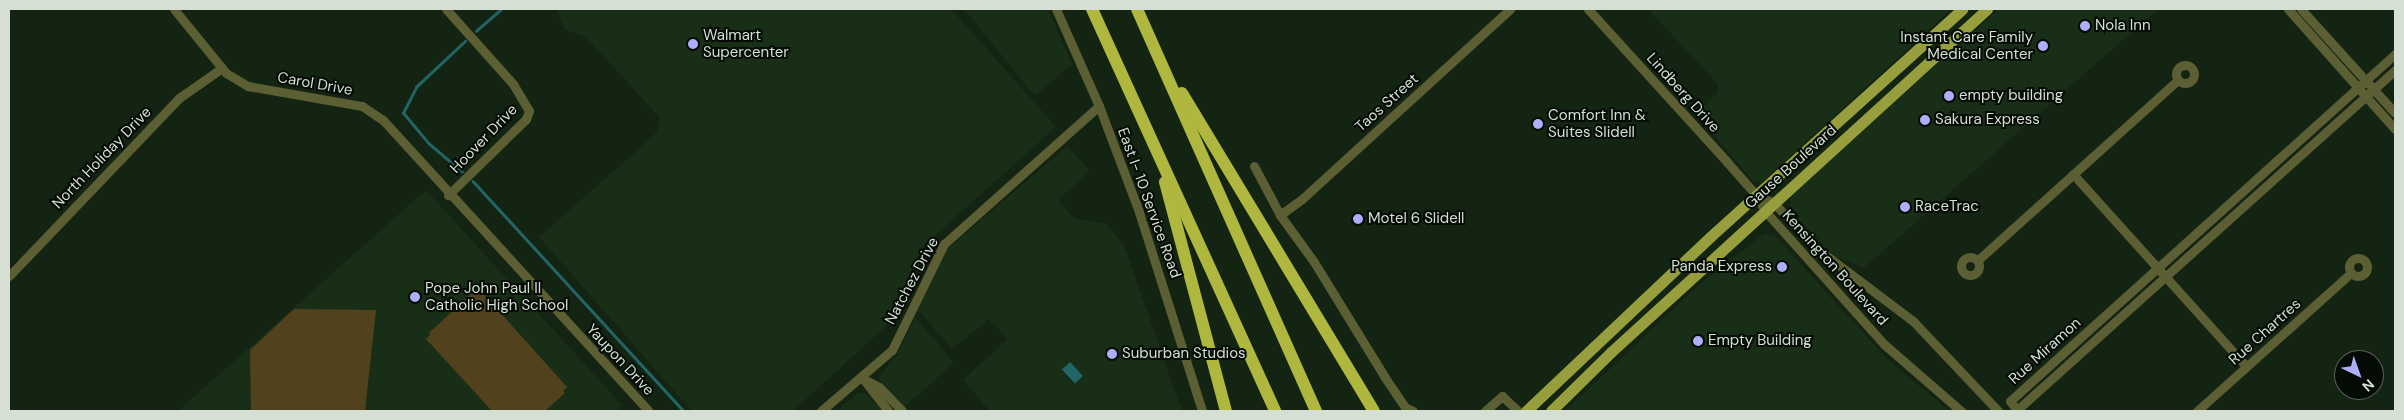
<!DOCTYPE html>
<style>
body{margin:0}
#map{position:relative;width:2404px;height:420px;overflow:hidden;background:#142412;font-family:"DM Sans",sans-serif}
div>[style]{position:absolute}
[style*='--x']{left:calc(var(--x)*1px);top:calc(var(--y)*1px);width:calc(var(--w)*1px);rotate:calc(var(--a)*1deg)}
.built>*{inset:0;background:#192e16}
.green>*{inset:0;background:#52411d}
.water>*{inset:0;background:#226566;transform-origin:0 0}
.stream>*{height:2.5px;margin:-1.25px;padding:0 1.25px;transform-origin:1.25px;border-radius:1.25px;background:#226566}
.minor>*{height:9px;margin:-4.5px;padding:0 4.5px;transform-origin:4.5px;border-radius:4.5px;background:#5b5f33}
.minor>.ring{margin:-4.5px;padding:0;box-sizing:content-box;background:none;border:9px solid #5b5f33;border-radius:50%}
.major>*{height:11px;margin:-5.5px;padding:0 5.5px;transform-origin:5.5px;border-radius:5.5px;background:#979e3d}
.highway>*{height:12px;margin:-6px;padding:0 6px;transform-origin:6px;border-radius:6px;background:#afb73e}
.dots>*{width:14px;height:14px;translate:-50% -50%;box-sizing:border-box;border:2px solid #050b05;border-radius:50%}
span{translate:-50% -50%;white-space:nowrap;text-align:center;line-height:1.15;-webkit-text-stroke:4px #050b05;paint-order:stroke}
.poi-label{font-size:15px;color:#d5dfd3}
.left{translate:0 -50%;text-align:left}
.right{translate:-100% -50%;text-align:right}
.street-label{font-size:15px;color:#d5dfd3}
.frame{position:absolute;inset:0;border:10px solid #d5dfd3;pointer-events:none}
.north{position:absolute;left:2334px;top:350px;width:50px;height:50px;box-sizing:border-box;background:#050b05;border:1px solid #586057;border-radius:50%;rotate:138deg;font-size:14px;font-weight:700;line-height:20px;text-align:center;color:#d5dfd3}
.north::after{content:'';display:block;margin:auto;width:18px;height:22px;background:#adaffb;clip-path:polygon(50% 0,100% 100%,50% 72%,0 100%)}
</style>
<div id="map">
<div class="built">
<div style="clip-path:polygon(556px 9px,951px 9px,1056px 127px,923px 246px,886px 326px,793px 411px,692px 411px,539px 237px,649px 140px,657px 132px,660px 118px,586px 37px,564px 29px)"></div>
<div style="clip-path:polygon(964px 9px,1048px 9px,1072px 64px,1035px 96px)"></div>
<div style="clip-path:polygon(1648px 9px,1951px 9px,1761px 183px,1753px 181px,1695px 113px,1718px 93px,1718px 84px)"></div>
<div style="clip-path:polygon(1999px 9px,2158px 9px,1864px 268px,1834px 256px,1789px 210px,1791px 194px)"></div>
<div style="clip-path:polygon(1067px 146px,1090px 171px,1058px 200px,1075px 219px,1105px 223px,1124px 245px,1182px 411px,990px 411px,963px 380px,1008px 339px,989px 319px,952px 349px,918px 310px,944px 252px)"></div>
<div style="clip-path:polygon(426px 190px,622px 405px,616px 411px,178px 411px)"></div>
<div style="clip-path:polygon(1764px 234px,1775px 236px,1886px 358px,1949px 411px,1565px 411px,1700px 284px)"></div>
<div style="clip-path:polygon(915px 317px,954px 363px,904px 407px,878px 378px,897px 355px)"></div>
<div style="clip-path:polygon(858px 393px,866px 394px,882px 411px,837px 411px)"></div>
</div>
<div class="green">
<div style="clip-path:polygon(480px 290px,567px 387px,563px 391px,565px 393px,545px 411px,492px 411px,426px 339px,430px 335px,429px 333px,474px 291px,476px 293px)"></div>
<div style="clip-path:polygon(294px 309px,376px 310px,365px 411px,251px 411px,250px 350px)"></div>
</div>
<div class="water">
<div style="left:1070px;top:362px;width:19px;height:11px;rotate:47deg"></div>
</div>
<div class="stream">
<div style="--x:476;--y:31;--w:33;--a:-41"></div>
<div style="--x:462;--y:172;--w:43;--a:-139.7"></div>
<div style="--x:429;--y:144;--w:40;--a:-130"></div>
<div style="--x:403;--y:113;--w:29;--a:-63"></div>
<div style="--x:416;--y:87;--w:67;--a:-43.2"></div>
<div style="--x:473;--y:181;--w:312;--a:47.5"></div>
</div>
<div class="minor">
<div style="--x:174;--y:9;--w:82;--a:50.9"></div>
<div style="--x:226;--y:73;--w:26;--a:31"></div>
<div style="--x:248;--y:86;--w:116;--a:10"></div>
<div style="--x:362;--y:106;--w:25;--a:34"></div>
<div style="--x:383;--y:120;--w:394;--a:47.6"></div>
<div style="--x:446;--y:9;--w:101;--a:48.2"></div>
<div style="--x:513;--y:84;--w:31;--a:59"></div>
<div style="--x:529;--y:111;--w:9;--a:111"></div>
<div style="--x:526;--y:119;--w:109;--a:135.7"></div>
<div style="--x:1056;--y:9;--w:106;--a:66.1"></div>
<div style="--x:1099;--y:106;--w:113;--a:69.3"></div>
<div style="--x:1139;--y:212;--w:209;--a:72.4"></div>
<div style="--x:1588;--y:9;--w:207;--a:47.7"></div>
<div style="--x:1727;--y:162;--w:45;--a:48.6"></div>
<div style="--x:1757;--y:196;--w:17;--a:62"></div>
<div style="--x:1765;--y:211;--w:180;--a:48.2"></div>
<div style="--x:1885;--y:345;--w:101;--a:41"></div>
<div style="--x:2288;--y:9;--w:161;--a:48.3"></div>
<div style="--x:2301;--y:9;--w:140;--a:47.9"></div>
<div style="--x:2395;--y:54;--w:518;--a:137.97"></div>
<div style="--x:2010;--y:401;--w:11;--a:52"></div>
<div style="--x:2017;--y:410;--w:508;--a:-41.97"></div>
<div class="ring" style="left:2176px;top:65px;width:9px;height:9px"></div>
<div style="--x:1254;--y:166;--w:55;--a:62"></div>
<div style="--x:1280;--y:215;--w:58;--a:54.1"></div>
<div style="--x:1314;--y:262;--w:134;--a:58.4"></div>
<div style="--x:1384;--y:376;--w:37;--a:56"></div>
<div style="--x:1405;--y:407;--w:9;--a:27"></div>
<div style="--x:2073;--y:174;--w:258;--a:48"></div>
<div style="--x:1757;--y:196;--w:18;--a:22"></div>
<div style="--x:1774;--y:203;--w:60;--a:47"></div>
<div style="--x:1815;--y:247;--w:123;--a:37.1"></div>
<div style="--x:1913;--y:321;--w:124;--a:46.6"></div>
<div style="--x:1280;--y:215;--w:27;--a:-36"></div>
<div style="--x:1302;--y:199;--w:282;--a:-42.4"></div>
<div class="ring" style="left:1961px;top:257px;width:9px;height:9px"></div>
<div class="ring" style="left:2349px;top:258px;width:9px;height:9px"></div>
<div style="--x:1978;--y:260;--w:269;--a:-42"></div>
<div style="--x:9;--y:276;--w:246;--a:-46.3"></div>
<div style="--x:179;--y:98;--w:52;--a:-34.9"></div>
<div style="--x:862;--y:378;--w:19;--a:28"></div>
<div style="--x:879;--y:387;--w:33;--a:46"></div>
<div style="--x:864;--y:380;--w:39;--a:52"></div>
<div style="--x:821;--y:411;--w:94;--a:-40.7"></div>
<div style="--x:892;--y:350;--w:118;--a:-63.9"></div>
<div style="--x:944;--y:244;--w:208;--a:-41.7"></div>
<div style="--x:1485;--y:411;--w:23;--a:-41"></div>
<div style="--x:1502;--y:396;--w:22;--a:43"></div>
<div style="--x:2197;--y:411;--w:207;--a:-41.9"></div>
</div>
<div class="major">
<div style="--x:1526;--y:411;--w:253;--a:-43.4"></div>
<div style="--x:1710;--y:237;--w:340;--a:-42.1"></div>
<div style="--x:1551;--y:411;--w:84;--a:-44.5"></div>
<div style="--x:1611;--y:352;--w:509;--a:-42.37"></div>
</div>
<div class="highway">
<div style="--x:1092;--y:9;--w:442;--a:65.5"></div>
<div style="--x:1137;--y:9;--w:440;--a:66"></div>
<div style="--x:1182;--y:93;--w:371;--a:58.9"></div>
<div style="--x:1165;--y:182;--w:237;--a:75.1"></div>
</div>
<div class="dots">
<div style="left:2085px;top:26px;background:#adaffb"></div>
<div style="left:693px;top:44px;background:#adaffb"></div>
<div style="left:2043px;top:46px;background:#adaffb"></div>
<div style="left:1949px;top:96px;background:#adaffb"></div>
<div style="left:1925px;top:120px;background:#adaffb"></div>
<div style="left:1538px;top:124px;background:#adaffb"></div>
<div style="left:1905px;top:207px;background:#adaffb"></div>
<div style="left:1358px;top:219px;background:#adaffb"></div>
<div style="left:1782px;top:267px;background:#adaffb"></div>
<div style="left:415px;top:297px;background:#adaffb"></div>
<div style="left:1698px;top:341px;background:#adaffb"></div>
<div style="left:1112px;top:354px;background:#adaffb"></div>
</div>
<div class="poi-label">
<span class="left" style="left:2095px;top:26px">Nola Inn</span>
<span class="left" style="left:703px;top:44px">Walmart<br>Supercenter</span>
<span class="right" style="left:2033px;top:46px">Instant Care Family<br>Medical Center</span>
<span class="left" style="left:1959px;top:96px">empty building</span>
<span class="left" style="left:1548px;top:124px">Comfort Inn &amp;<br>Suites Slidell</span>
<span class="left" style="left:1935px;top:120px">Sakura Express</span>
<span class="left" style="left:1915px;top:207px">RaceTrac</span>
<span class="left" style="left:1368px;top:219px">Motel 6 Slidell</span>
<span class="right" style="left:1772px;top:267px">Panda Express</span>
<span class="left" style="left:425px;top:297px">Pope John Paul II<br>Catholic High School</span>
<span class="left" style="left:1708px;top:341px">Empty Building</span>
<span class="left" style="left:1122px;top:354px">Suburban Studios</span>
</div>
<div class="street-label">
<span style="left:315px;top:84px;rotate:10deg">Carol Drive</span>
<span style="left:1683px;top:93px;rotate:48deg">Lindberg Drive</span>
<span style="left:1387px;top:103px;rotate:-42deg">Taos Street</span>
<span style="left:484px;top:139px;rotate:-46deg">Hoover Drive</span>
<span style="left:102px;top:158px;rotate:-46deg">North Holiday Drive</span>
<span style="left:1791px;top:167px;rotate:-42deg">Gause Boulevard</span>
<span style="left:1149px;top:203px;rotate:70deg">East I- 10 Service Road</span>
<span style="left:1835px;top:268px;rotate:48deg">Kensington Boulevard</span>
<span style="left:912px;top:281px;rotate:-62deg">Natchez Drive</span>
<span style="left:2265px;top:332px;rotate:-42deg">Rue Chartres</span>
<span style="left:2045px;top:351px;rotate:-42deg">Rue Miramon</span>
<span style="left:620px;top:360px;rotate:47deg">Yaupon Drive</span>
</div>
<div class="frame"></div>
<div class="north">N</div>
</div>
